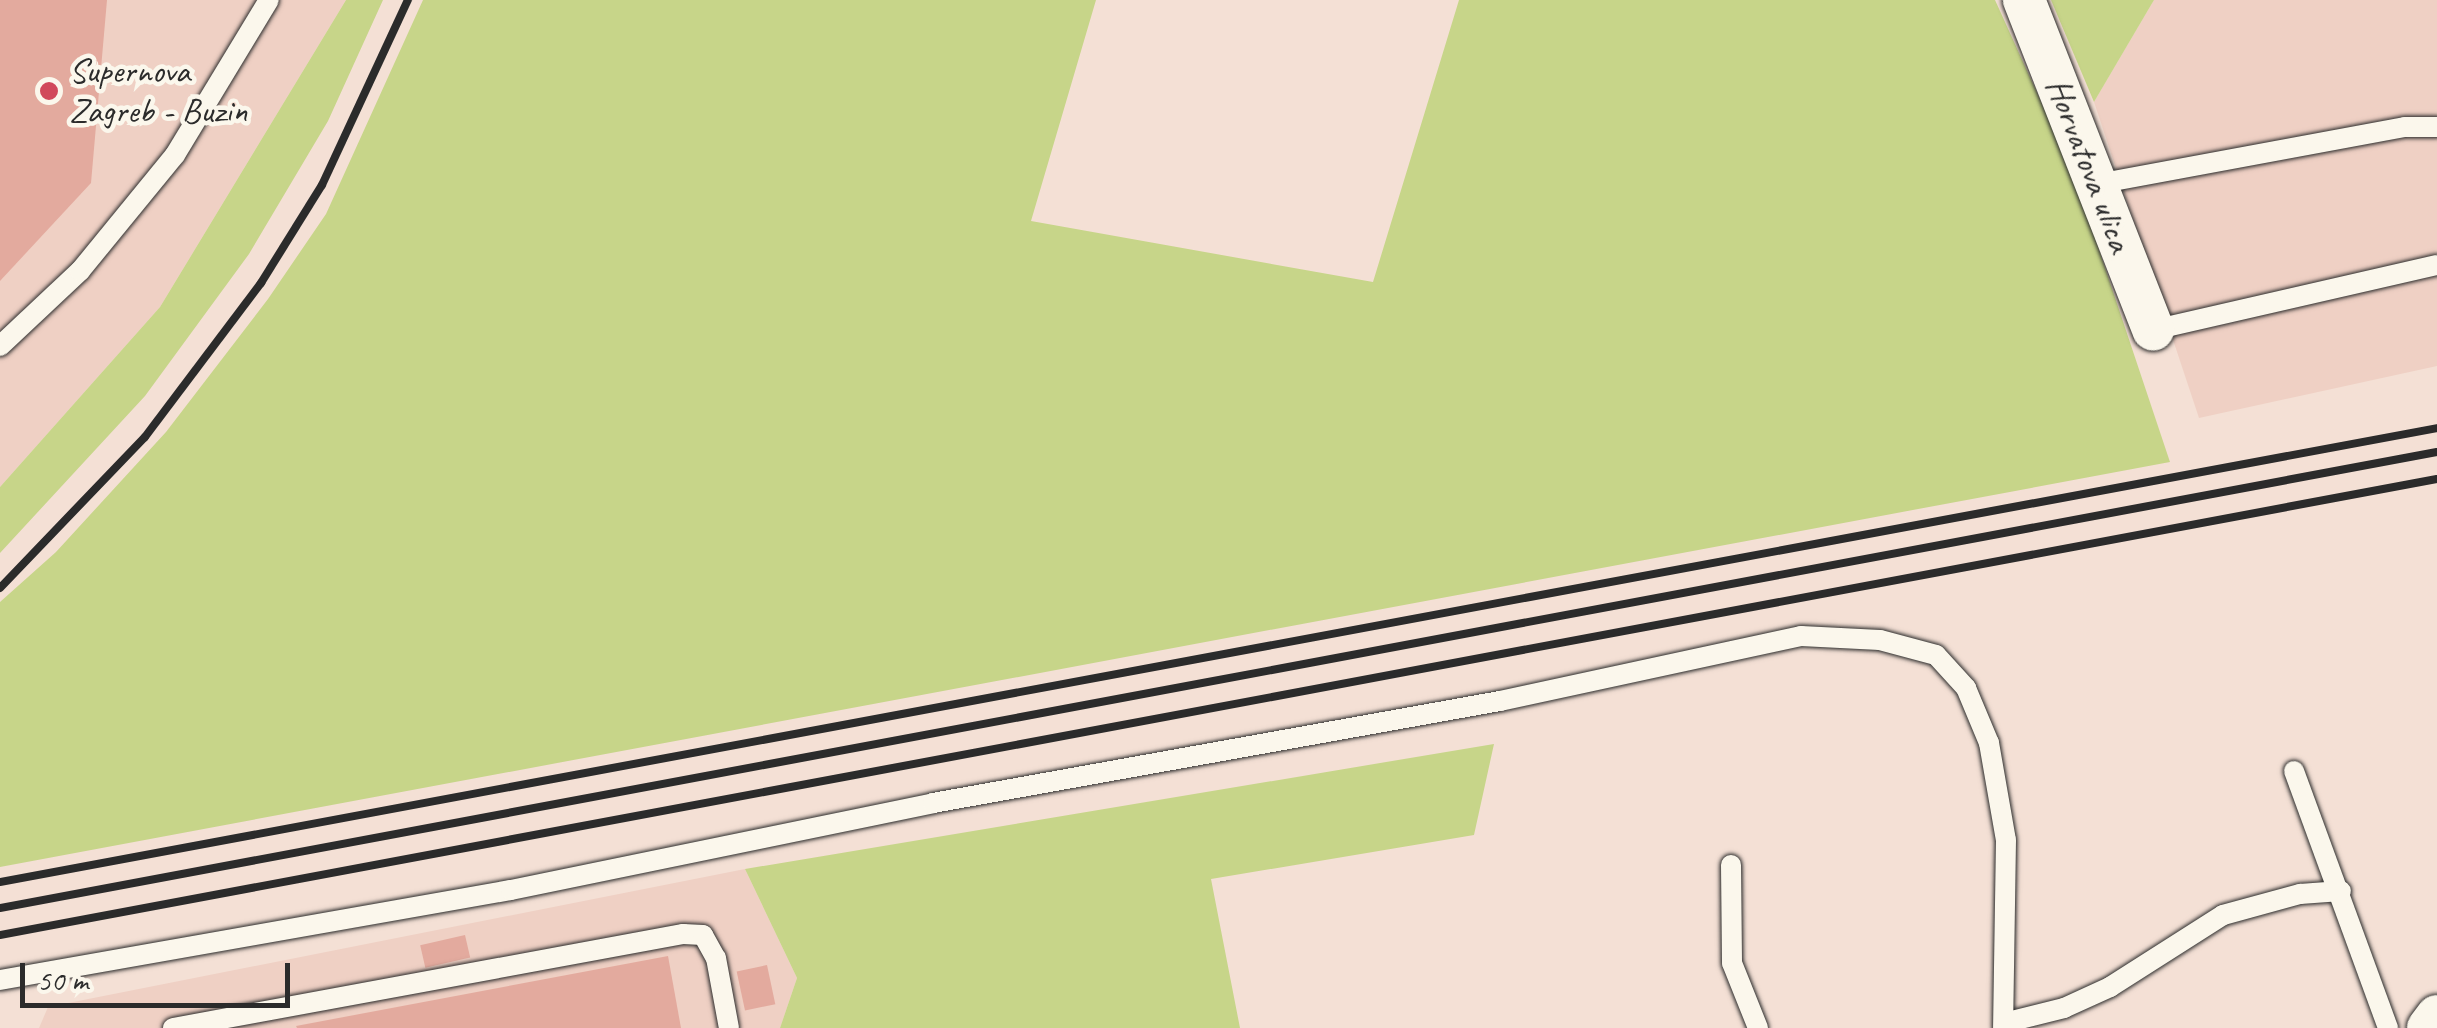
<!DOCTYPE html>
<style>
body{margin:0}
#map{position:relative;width:2437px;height:1028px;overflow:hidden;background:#f4e0d5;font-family:Caveat,sans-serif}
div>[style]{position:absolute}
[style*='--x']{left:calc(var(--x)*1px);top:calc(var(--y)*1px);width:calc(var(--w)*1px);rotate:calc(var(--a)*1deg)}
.built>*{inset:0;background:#efd0c4}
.green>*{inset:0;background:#c7d589}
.building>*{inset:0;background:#e3aa9e;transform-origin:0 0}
.roads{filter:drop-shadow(0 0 2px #2b2b2b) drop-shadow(0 0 2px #2b2b2b)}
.lane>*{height:20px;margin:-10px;padding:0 10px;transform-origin:10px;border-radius:10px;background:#fbf7ec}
.street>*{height:42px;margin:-21px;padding:0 21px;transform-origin:21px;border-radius:21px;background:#fbf7ec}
.rail>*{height:8px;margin:-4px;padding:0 4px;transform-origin:4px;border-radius:4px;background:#2b2b2b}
.dots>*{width:28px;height:28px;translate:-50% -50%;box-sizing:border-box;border:5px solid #fbf7ec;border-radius:50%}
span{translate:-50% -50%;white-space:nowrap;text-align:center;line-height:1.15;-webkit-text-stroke:9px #fbf7ec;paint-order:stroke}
.poi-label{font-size:35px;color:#2b2b2b}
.left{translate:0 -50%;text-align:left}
.street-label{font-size:35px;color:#2b2b2b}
.scale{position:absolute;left:20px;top:963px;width:270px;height:45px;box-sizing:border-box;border:5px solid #2b2b2b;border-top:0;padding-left:12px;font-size:30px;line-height:35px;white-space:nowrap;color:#2b2b2b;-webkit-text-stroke:8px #fbf7ec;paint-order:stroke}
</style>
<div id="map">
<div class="built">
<div style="clip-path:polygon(0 0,346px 0,160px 307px,0 487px)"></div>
<div style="clip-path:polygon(2154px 0,2437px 0,2437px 366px,2199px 418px,2094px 102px)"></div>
<div style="clip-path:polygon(745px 869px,797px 978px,780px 1028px,39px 1028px,48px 1007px)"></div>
</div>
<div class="green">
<div style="clip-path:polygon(346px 0,383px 0,328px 121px,249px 254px,145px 396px,0 553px,0 487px,160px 307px)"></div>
<div style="clip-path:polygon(423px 0,1096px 0,1031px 221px,1373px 282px,1459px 0,1995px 0,2073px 172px,2170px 462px,0 867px,0 602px,56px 552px,166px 432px,268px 299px,326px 214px)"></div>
<div style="clip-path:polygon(2051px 0,2154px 0,2094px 102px)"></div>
<div style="clip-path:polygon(1494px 744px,1474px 835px,1211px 879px,1240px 1028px,780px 1028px,797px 978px,745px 869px)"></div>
</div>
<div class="building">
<div style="clip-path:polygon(0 0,107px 0,91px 183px,0 281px)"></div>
<div style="left:465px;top:935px;width:23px;height:46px;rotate:77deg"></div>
<div style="clip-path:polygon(668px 956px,681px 1028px,297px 1028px,296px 1026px)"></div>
<div style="left:767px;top:965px;width:40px;height:31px;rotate:78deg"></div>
</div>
<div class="roads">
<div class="lane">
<div style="--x:2097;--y:184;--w:313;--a:-10.5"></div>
<div style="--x:2405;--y:127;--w:32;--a:0"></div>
<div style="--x:2153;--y:330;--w:291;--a:-12.9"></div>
<div style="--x:0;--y:346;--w:110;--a:-43.2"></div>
<div style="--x:80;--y:271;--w:150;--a:-50.7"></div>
<div style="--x:175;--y:155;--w:181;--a:-58.8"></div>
<div style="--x:2294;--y:771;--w:274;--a:69.9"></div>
<div style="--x:1731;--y:865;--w:98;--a:89.4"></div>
<div style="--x:1732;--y:963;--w:70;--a:68.2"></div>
<div style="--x:0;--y:980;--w:519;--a:-9.99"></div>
<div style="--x:511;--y:890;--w:431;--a:-11.6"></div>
<div style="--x:933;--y:803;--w:576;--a:-10.2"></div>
<div style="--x:1500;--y:701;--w:308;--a:-12.2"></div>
<div style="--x:1801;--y:636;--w:79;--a:2.9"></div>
<div style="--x:1880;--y:640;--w:58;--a:15"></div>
<div style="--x:1936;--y:655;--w:45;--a:47.7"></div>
<div style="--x:1966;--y:688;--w:60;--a:67.3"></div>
<div style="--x:1989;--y:743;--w:98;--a:80.1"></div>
<div style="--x:2006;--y:840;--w:188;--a:90.9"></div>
<div style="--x:2004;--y:1023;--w:62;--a:-14"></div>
<div style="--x:2064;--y:1008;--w:51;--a:-24.5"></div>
<div style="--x:2110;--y:987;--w:134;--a:-32.5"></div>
<div style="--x:2223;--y:915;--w:80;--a:-15.3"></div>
<div style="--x:2300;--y:894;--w:41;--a:-4.2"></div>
<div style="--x:173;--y:1028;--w:519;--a:-10.44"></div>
<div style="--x:683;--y:934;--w:20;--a:3"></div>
<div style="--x:703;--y:935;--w:26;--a:61"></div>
<div style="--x:716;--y:958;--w:71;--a:79.5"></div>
</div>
<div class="street">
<div style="--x:2024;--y:0;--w:354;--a:68.6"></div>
<div style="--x:2428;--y:1028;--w:15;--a:-53"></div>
</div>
</div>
<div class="rail">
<div style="--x:0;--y:588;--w:209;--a:-46.2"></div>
<div style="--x:145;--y:437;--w:193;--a:-53"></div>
<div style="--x:261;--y:283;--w:115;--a:-58.1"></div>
<div style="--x:322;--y:185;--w:204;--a:-65.1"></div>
<div style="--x:0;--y:882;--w:2479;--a:-10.55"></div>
<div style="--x:0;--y:908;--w:2479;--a:-10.6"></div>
<div style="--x:0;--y:935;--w:2479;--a:-10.6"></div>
</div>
<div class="dots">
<div style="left:49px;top:91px;background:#d1495b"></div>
</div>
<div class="poi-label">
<span class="left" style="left:69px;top:91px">Supernova<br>Zagreb - Buzin</span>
</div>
<div class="street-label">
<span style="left:2089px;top:165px;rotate:69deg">Horvatova ulica</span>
</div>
<div class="scale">50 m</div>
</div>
